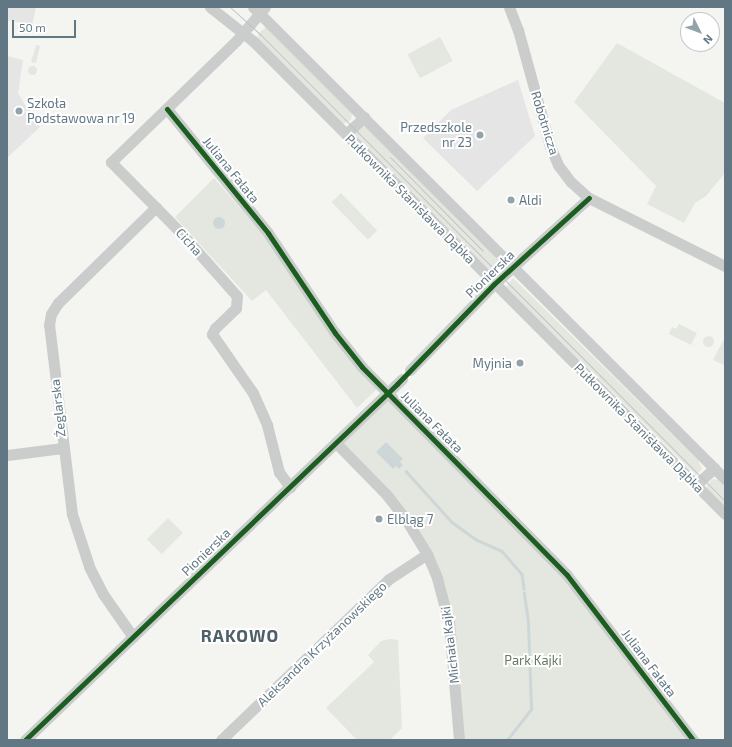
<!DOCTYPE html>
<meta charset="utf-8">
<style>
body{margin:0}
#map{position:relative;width:732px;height:747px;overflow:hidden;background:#f4f4f1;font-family:"Exo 2",sans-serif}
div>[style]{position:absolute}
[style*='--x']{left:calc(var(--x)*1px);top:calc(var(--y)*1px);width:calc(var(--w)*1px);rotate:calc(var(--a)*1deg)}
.built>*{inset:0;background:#e4e5e4}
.green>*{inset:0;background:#e4e7df;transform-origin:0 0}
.round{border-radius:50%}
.water>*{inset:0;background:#cdd7d8}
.stream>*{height:2.5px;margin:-1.25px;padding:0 1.25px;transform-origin:1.25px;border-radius:1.25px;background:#cdd7d8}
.minor>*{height:11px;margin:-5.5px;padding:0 5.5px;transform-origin:5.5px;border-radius:5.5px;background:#cbcdcd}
.tram>*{height:1px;margin:-0.5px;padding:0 0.5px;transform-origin:0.5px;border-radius:0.5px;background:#c1c3c3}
.cycleway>*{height:5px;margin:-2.5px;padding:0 2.5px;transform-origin:2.5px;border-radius:2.5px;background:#1b5e20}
.dots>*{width:11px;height:11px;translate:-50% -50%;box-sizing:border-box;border:2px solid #fff;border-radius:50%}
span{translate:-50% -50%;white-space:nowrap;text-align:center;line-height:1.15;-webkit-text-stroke:4px #fff;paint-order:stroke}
.poi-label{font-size:13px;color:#617884}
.left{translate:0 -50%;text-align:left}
.right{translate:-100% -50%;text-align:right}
.street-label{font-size:13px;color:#617884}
.park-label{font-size:13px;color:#687b60}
.district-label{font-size:17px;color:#506069;font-weight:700;letter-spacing:1px}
.frame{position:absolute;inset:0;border:8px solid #617884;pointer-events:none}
.north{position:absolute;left:680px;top:12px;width:40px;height:40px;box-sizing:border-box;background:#fff;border:1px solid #c0c9ce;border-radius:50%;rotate:132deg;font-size:11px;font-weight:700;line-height:16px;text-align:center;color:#617884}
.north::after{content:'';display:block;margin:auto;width:14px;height:18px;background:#94a3aa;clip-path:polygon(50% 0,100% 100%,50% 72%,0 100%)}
.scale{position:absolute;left:12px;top:20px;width:64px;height:18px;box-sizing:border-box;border:2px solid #617884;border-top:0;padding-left:5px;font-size:12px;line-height:14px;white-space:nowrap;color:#617884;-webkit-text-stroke:3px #fff;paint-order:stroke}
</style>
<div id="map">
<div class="built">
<div style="clip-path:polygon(7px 7px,36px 7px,32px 26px,9px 20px,7px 26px)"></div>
<div style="clip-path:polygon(7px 56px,23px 60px,18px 93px,25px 105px,37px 117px,36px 122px,40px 127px,7px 158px)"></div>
<div style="clip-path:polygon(518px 80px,535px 136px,477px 191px,423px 138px,451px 110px)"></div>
</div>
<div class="green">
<div style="clip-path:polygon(266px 27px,352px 112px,351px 120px,343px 124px,259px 40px,258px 34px)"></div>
<div style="left:440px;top:37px;width:27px;height:37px;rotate:62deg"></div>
<div style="clip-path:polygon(617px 43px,725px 103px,725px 173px,706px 196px,695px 203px,684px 223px,647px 204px,656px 186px,574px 102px)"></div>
<div style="clip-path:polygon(36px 45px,40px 46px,36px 63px,31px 62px)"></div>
<div class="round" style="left:27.5px;top:65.5px;width:9px;height:9px"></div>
<div style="clip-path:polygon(363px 127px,366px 127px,498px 258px,499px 264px,492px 270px,488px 269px,356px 137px,356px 133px)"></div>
<div style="clip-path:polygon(214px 178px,259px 230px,378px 388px,357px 408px,266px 290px,252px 301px,175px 217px)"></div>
<div style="left:341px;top:193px;width:52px;height:13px;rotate:46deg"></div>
<div style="clip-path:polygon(513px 278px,698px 460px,702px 469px,696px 475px,506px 287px)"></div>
<div style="clip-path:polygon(679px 324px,697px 333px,691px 345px,669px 334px,672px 327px,676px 329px)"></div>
<div class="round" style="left:702.5px;top:335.5px;width:11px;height:11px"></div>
<div style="clip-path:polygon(724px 339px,725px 364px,724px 365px,713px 360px)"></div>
<div style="clip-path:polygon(391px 396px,567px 575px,693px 740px,459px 740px,449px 623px,416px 536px,339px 446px)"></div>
<div style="clip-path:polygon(713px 479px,718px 480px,725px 486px,725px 507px,707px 489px,707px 485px)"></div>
<div style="left:168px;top:518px;width:21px;height:30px;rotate:45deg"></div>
<div style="clip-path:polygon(390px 639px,398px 640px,402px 728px,390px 740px,357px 740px,326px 708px,374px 662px,368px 655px,381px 641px)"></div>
</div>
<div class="water">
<div class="round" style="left:213px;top:217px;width:12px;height:12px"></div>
<div style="clip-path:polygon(386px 442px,403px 459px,400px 462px,403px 465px,399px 469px,396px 466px,393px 469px,376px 452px)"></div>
</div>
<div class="stream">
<div style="--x:406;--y:471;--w:69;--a:48"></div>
<div style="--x:452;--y:522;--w:29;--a:36"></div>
<div style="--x:475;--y:539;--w:30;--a:24"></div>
<div style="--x:502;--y:551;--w:30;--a:49"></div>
<div style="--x:522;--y:574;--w:15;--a:82"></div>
<div style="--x:507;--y:740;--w:39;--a:-52"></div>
<div style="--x:531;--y:709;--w:87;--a:-92"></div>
<div style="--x:528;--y:622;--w:29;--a:-98"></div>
</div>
<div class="minor">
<div style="--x:210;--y:7;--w:55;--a:38.3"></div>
<div style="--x:253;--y:41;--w:668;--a:45.06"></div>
<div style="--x:253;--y:7;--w:668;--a:45"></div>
<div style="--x:265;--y:7;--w:45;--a:130.5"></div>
<div style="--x:236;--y:41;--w:174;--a:135.9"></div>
<div style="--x:111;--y:162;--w:100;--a:45.4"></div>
<div style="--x:181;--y:233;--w:84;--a:48.4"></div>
<div style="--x:237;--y:296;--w:12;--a:95"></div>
<div style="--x:236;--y:308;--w:29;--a:136"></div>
<div style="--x:215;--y:328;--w:7;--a:117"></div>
<div style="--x:212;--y:334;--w:72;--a:55.2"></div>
<div style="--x:253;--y:393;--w:35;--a:66"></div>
<div style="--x:267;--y:425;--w:49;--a:75.7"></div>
<div style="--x:279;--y:472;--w:19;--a:54"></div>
<div style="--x:509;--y:7;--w:25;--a:69"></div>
<div style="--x:518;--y:30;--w:120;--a:74.6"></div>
<div style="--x:550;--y:146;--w:21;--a:67"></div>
<div style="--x:558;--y:165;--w:21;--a:53"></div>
<div style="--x:571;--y:182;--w:24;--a:42"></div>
<div style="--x:589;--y:198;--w:152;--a:26.6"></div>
<div style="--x:167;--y:109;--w:160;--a:50.8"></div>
<div style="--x:268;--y:233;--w:120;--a:56.2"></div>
<div style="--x:335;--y:333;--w:43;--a:51.5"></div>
<div style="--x:362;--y:367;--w:292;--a:45.4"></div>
<div style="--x:567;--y:575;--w:208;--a:52.6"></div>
<div style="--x:346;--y:134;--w:25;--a:-43"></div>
<div style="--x:410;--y:370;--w:120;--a:-45.7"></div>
<div style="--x:494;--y:284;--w:128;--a:-42.2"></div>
<div style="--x:336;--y:443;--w:71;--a:45.6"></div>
<div style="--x:386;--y:494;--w:31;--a:52"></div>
<div style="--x:405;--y:518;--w:42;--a:58.6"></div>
<div style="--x:427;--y:554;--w:26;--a:67"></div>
<div style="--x:437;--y:578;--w:47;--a:75.1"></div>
<div style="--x:449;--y:623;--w:117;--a:85.1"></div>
<div style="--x:7;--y:455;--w:56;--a:-7.1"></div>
<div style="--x:696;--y:485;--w:25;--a:-43"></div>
<div style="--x:133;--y:637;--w:52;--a:-124.9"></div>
<div style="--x:103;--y:594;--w:31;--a:-117"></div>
<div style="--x:89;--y:566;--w:55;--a:-108.1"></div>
<div style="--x:72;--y:514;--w:190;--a:-96.9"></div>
<div style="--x:49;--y:325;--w:11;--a:-80"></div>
<div style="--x:51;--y:314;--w:13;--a:-58"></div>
<div style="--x:58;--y:303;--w:137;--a:-44.4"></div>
<div style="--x:25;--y:740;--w:522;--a:-43.76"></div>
<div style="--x:221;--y:740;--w:233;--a:-43.8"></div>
<div style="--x:389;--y:579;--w:45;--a:-33.3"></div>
</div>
<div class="tram">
<div style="--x:230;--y:7;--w:42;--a:42.1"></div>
<div style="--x:261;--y:35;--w:658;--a:45.12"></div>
<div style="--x:390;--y:157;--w:132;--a:45.3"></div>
</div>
<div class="cycleway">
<div style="--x:167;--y:109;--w:160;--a:50.8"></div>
<div style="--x:268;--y:233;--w:120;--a:56.2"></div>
<div style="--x:335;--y:333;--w:43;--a:51.5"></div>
<div style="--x:362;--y:367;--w:292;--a:45.4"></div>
<div style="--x:567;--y:575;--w:208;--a:52.6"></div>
<div style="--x:25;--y:740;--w:515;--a:-43.74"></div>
<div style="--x:397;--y:384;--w:139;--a:-45.9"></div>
<div style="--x:494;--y:284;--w:128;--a:-42.2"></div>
</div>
<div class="dots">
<div style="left:19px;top:111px;background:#94a3aa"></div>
<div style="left:480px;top:135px;background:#94a3aa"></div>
<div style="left:511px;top:200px;background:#94a3aa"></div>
<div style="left:520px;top:363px;background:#94a3aa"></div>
<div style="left:379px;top:519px;background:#94a3aa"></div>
</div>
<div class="poi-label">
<span class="left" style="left:27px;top:111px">Szkoła<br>Podstawowa nr 19</span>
<span class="right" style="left:472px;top:135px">Przedszkole<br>nr 23</span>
<span class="left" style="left:519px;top:200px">Aldi</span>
<span class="right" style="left:512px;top:363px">Myjnia</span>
<span class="left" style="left:387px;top:519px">Elbląg 7</span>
</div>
<div class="street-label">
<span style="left:545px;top:123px;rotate:73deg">Robotnicza</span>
<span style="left:231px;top:170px;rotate:51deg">Juliana Fałata</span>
<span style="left:410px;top:199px;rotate:45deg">Pułkownika Stanisława Dąbka</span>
<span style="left:189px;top:242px;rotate:48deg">Cicha</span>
<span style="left:490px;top:274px;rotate:-44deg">Pionierska</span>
<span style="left:58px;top:408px;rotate:-96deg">Żeglarska</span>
<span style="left:432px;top:422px;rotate:45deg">Juliana Fałata</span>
<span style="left:639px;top:428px;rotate:45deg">Pułkownika Stanisława Dąbka</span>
<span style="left:206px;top:552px;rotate:-44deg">Pionierska</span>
<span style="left:322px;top:644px;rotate:-44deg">Aleksandra Krzyżanowskiego</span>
<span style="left:450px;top:645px;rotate:-97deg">Michała Kajki</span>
<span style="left:649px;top:663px;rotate:53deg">Juliana Fałata</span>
</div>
<div class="park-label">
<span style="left:533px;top:660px">Park Kajki</span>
</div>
<div class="district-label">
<span style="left:240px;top:636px">RAKOWO</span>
</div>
<div class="frame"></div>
<div class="north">N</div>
<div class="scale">50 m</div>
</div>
